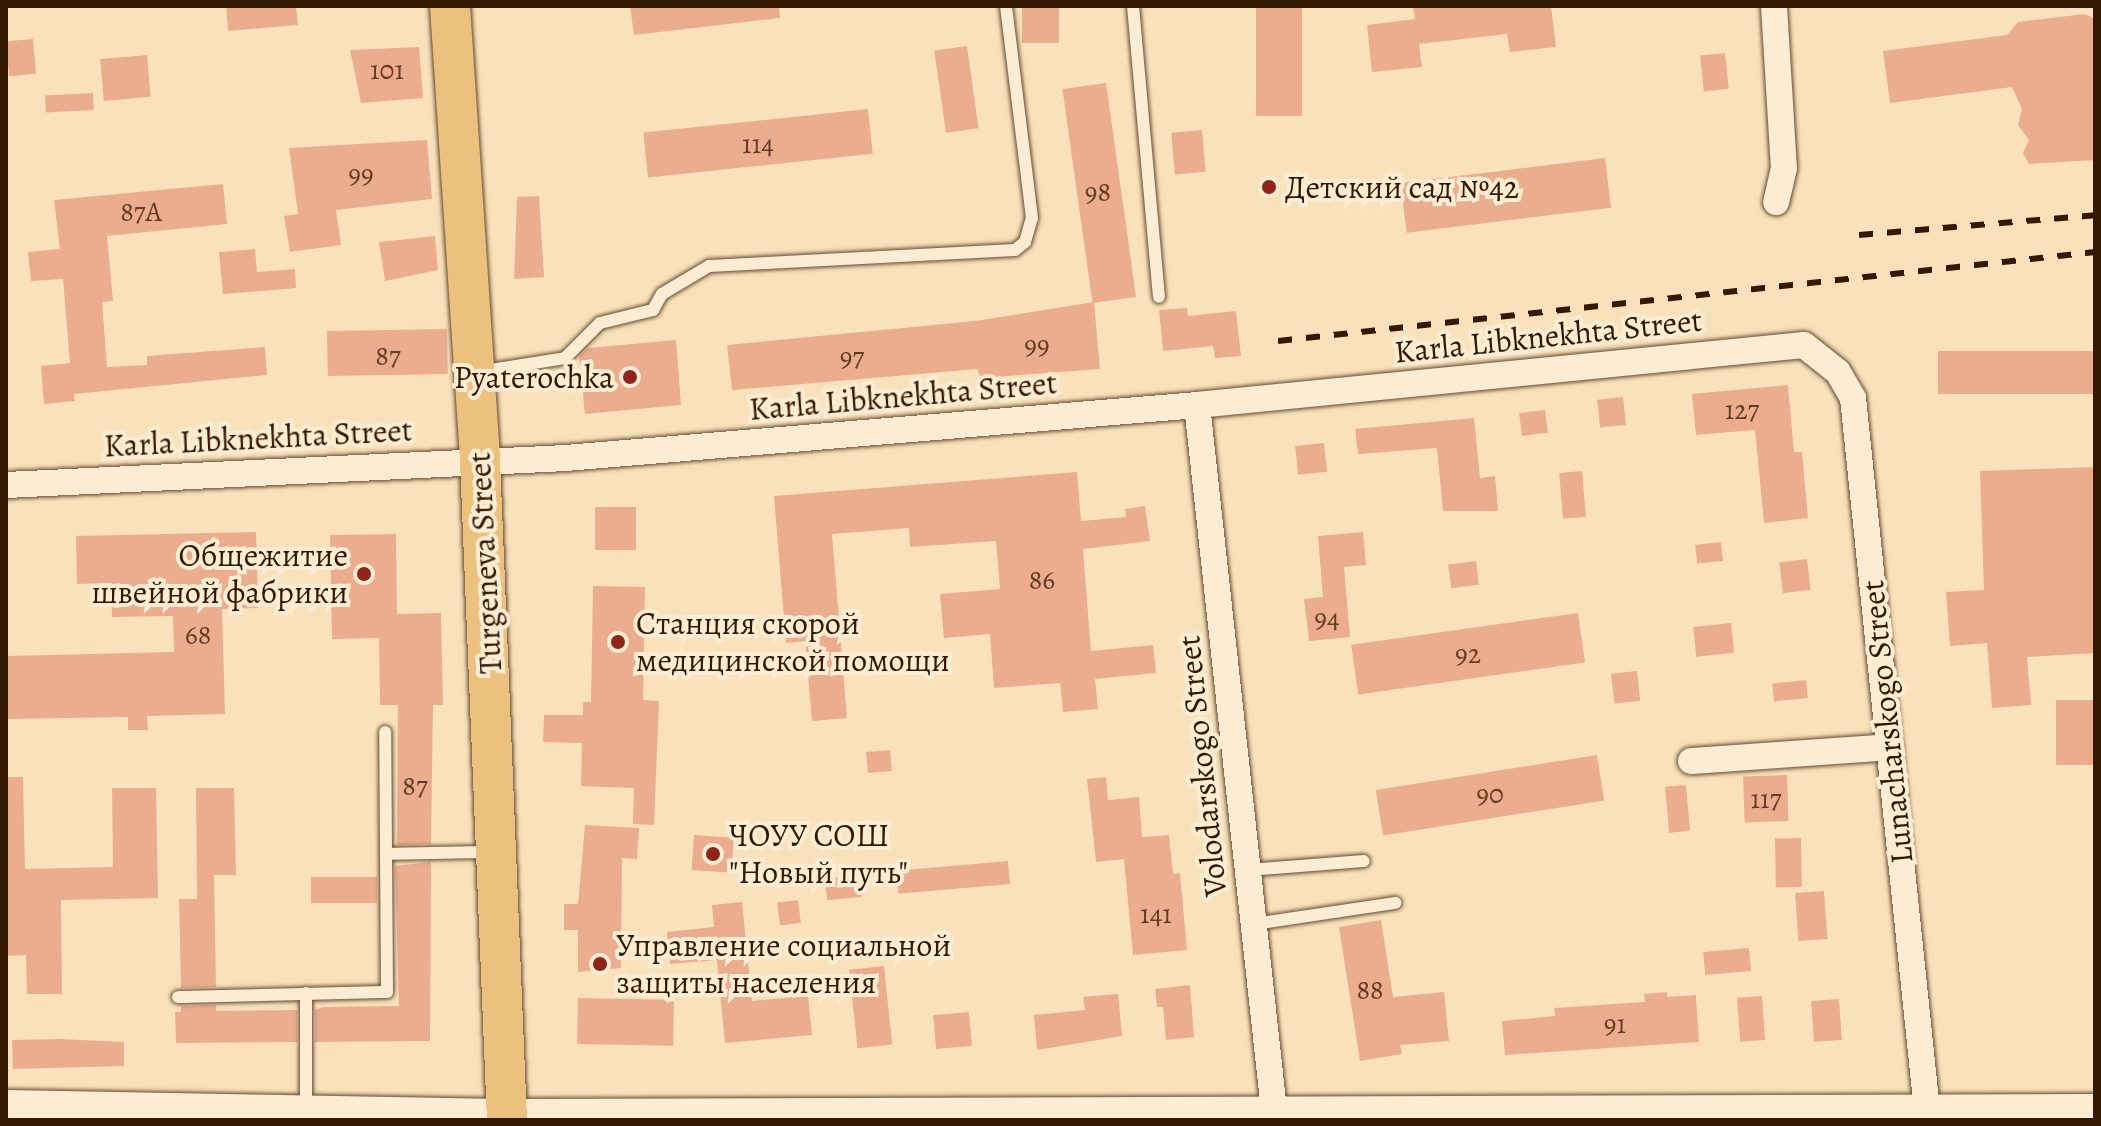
<!DOCTYPE html>
<meta charset="utf-8">
<style>
body{margin:0}
#map{position:relative;width:2101px;height:1126px;overflow:hidden;background:#f9e2bb;font-family:Alegreya,serif}
div>[style]{position:absolute}
[style*='--x']{left:calc(var(--x)*1px);top:calc(var(--y)*1px);width:calc(var(--w)*1px);rotate:calc(var(--a)*1deg)}
.building>*{inset:0;background:#ecad8f;transform-origin:0 0}
.roads{filter:drop-shadow(0 0 2px #654a30) drop-shadow(0 0 2px #654a30)}
.service>*{height:12px;margin:-6px;padding:0 6px;transform-origin:6px;border-radius:6px;background:#fbecd3}
.minor>*{height:26px;margin:-13px;padding:0 13px;transform-origin:13px;border-radius:13px;background:#fbecd3}
.tertiary>*{height:32px;margin:-16px;padding:0 16px;transform-origin:16px;border-radius:16px;background:#fbecd3}
.primary>*{height:40px;margin:-20px;padding:0 20px;transform-origin:20px;border-radius:20px;background:#ecc17e}
.rail>*{height:6px;margin-top:-3px;transform-origin:0;background:repeating-linear-gradient(90deg,#341801 0 14px,transparent 0 28px)}
.dots>*{width:22px;height:22px;translate:-50% -50%;box-sizing:border-box;border:4px solid #fbecd3;border-radius:50%}
span{translate:-50% -50%;white-space:nowrap;text-align:center;line-height:1.15;-webkit-text-stroke:8px #fbecd3;paint-order:stroke}
.number-label{font-size:28px;color:#623d24}
.number-label span{-webkit-text-stroke-width:0}
.poi-label{font-size:32px;color:#341801}
.left{translate:0 -50%;text-align:left}
.right{translate:-100% -50%;text-align:right}
.street-label{font-size:32px;color:#341801}
.frame{position:absolute;inset:0;border:8px solid #341801;pointer-events:none}
</style>
<div id="map">
<div class="building">
<div style="clip-path:polygon(226px 6px,296px 6px,298px 25px,228px 31px)"></div>
<div style="clip-path:polygon(630px 6px,779px 6px,780px 18px,634px 35px)"></div>
<div style="left:1022px;top:6px;width:37px;height:37px"></div>
<div style="left:1256px;top:6px;width:46px;height:110px"></div>
<div style="clip-path:polygon(1413px 6px,1551px 6px,1556px 47px,1510px 52px,1507px 34px,1419px 44px,1422px 67px,1372px 72px,1367px 25px,1415px 19px)"></div>
<div style="clip-path:polygon(2085px 14px,2095px 19px,2095px 160px,2029px 164px,2023px 153px,2029px 140px,2018px 125px,2022px 109px,2012px 87px,1890px 103px,1883px 51px,2007px 35px,2018px 22px)"></div>
<div style="left:33px;top:39px;width:35px;height:27px;rotate:85deg"></div>
<div style="left:967px;top:46px;width:83px;height:33px;rotate:82deg"></div>
<div style="clip-path:polygon(419px 47px,423px 98px,361px 103px,350px 50px)"></div>
<div style="left:1725px;top:53px;width:36px;height:25px;rotate:84deg"></div>
<div style="left:147px;top:55px;width:42px;height:47px;rotate:85deg"></div>
<div style="left:1106px;top:83px;width:216px;height:44px;rotate:82deg"></div>
<div style="left:93px;top:93px;width:17px;height:48px;rotate:87deg"></div>
<div style="left:868px;top:109px;width:45px;height:226px;rotate:84deg"></div>
<div style="left:1202px;top:130px;width:42px;height:31px;rotate:85deg"></div>
<div style="clip-path:polygon(427px 140px,432px 199px,336px 210px,341px 245px,290px 252px,284px 216px,298px 214px,289px 148px)"></div>
<div style="left:1605px;top:158px;width:50px;height:206px;rotate:83deg"></div>
<div style="clip-path:polygon(223px 184px,227px 224px,107px 236px,113px 301px,102px 302px,107px 367px,147px 365px,147px 356px,265px 347px,267px 375px,74px 394px,75px 401px,44px 404px,41px 366px,70px 363px,63px 279px,31px 281px,28px 252px,60px 249px,54px 200px)"></div>
<div style="clip-path:polygon(539px 196px,544px 277px,514px 279px,517px 197px)"></div>
<div style="clip-path:polygon(435px 236px,438px 270px,385px 281px,379px 242px)"></div>
<div style="clip-path:polygon(255px 249px,257px 272px,295px 269px,296px 288px,223px 294px,219px 252px)"></div>
<div style="clip-path:polygon(1094px 302px,1100px 369px,981px 378px,977px 369px,732px 390px,727px 345px,975px 321px)"></div>
<div style="clip-path:polygon(1187px 308px,1188px 316px,1236px 311px,1241px 356px,1215px 358px,1213px 346px,1163px 351px,1159px 310px)"></div>
<div style="left:447px;top:329px;width:45px;height:120px;rotate:89deg"></div>
<div style="clip-path:polygon(676px 340px,681px 405px,585px 414px,579px 356px,588px 348px)"></div>
<div style="left:2095px;top:351px;width:43px;height:157px;rotate:90deg"></div>
<div style="clip-path:polygon(1788px 385px,1794px 452px,1802px 452px,1808px 518px,1764px 523px,1755px 430px,1696px 435px,1692px 394px)"></div>
<div style="left:1623px;top:397px;width:28px;height:26px;rotate:84deg"></div>
<div style="left:1545px;top:410px;width:23px;height:26px;rotate:83deg"></div>
<div style="clip-path:polygon(1474px 418px,1480px 478px,1495px 476px,1498px 511px,1443px 511px,1437px 448px,1358px 454px,1355px 429px)"></div>
<div style="left:1324px;top:443px;width:29px;height:29px;rotate:84deg"></div>
<div style="clip-path:polygon(2095px 467px,2095px 653px,2027px 657px,2031px 705px,1992px 708px,1987px 643px,1950px 646px,1946px 592px,1984px 590px,1980px 471px)"></div>
<div style="left:1582px;top:471px;width:46px;height:23px;rotate:85deg"></div>
<div style="clip-path:polygon(1077px 472px,1081px 521px,1126px 517px,1125px 509px,1145px 506px,1150px 541px,1083px 549px,1091px 651px,1153px 645px,1156px 673px,1095px 679px,1098px 709px,1063px 712px,1060px 683px,994px 688px,990px 634px,944px 638px,940px 594px,1000px 589px,996px 541px,910px 547px,909px 528px,832px 534px,847px 718px,812px 721px,805px 641px,786px 643px,774px 496px)"></div>
<div style="left:595px;top:507px;width:41px;height:43px"></div>
<div style="clip-path:polygon(256px 532px,258px 608px,222px 609px,225px 714px,147px 716px,148px 730px,128px 730px,128px 717px,6px 719px,6px 656px,174px 652px,173px 616px,112px 617px,111px 583px,77px 584px,76px 536px)"></div>
<div style="clip-path:polygon(1363px 532px,1366px 565px,1344px 567px,1350px 637px,1309px 641px,1304px 599px,1323px 597px,1318px 536px)"></div>
<div style="clip-path:polygon(396px 534px,397px 614px,441px 613px,443px 705px,433px 705px,431px 844px,397px 845px,398px 705px,380px 705px,379px 638px,332px 639px,330px 535px)"></div>
<div style="left:1721px;top:542px;width:19px;height:26px;rotate:84deg"></div>
<div style="left:1807px;top:559px;width:31px;height:28px;rotate:83deg"></div>
<div style="left:1476px;top:561px;width:24px;height:28px;rotate:83deg"></div>
<div style="clip-path:polygon(593px 586px,645px 587px,643px 700px,659px 701px,654px 825px,633px 824px,634px 788px,581px 786px,582px 743px,543px 742px,544px 715px,583px 715px,583px 702px,591px 702px)"></div>
<div style="left:1578px;top:613px;width:50px;height:229px;rotate:82deg"></div>
<div style="left:1731px;top:623px;width:30px;height:38px;rotate:84deg"></div>
<div style="left:1637px;top:671px;width:30px;height:26px;rotate:84deg"></div>
<div style="left:1806px;top:680px;width:18px;height:34px;rotate:84deg"></div>
<div style="left:2095px;top:700px;width:65px;height:39px;rotate:90deg"></div>
<div style="left:890px;top:750px;width:21px;height:24px;rotate:85deg"></div>
<div style="left:1597px;top:755px;width:46px;height:224px;rotate:81deg"></div>
<div style="left:1787px;top:775px;width:46px;height:44px;rotate:88deg"></div>
<div style="clip-path:polygon(6px 777px,23px 777px,25px 869px,113px 867px,112px 788px,156px 788px,158px 898px,61px 900px,62px 994px,27px 994px,26px 955px,6px 956px)"></div>
<div style="clip-path:polygon(1106px 777px,1108px 800px,1139px 797px,1142px 837px,1169px 835px,1173px 874px,1180px 873px,1187px 950px,1133px 955px,1124px 859px,1096px 862px,1087px 779px)"></div>
<div style="left:1686px;top:785px;width:46px;height:21px;rotate:85deg"></div>
<div style="clip-path:polygon(196px 788px,234px 788px,236px 875px,214px 875px,216px 987px,181px 988px,179px 899px,197px 899px)"></div>
<div style="clip-path:polygon(585px 825px,639px 828px,637px 859px,622px 858px,621px 968px,578px 972px,578px 930px,564px 930px,564px 904px,578px 904px)"></div>
<div style="left:694px;top:835px;width:40px;height:35px;rotate:4deg"></div>
<div style="left:1801px;top:838px;width:49px;height:26px;rotate:89deg"></div>
<div style="left:1008px;top:861px;width:23px;height:112px;rotate:85deg"></div>
<div style="clip-path:polygon(431px 862px,430px 1041px,315px 1042px,315px 1010px,323px 1007px,399px 1006px,395px 866px)"></div>
<div style="left:860px;top:876px;width:21px;height:35px;rotate:85deg"></div>
<div style="left:311px;top:877px;width:66px;height:26px"></div>
<div style="left:1824px;top:891px;width:48px;height:29px;rotate:86deg"></div>
<div style="left:798px;top:900px;width:23px;height:21px;rotate:83deg"></div>
<div style="clip-path:polygon(742px 902px,752px 1001px,808px 996px,812px 1035px,725px 1043px,717px 960px,670px 964px,667px 932px,714px 927px,712px 905px)"></div>
<div style="clip-path:polygon(1381px 920px,1393px 997px,1444px 992px,1449px 1041px,1400px 1045px,1402px 1054px,1360px 1061px,1339px 927px)"></div>
<div style="left:1749px;top:948px;width:23px;height:46px;rotate:85deg"></div>
<div style="left:884px;top:966px;width:79px;height:35px;rotate:84deg"></div>
<div style="clip-path:polygon(1190px 985px,1194px 1037px,1166px 1040px,1163px 1007px,1157px 1007px,1155px 989px)"></div>
<div style="clip-path:polygon(1667px 992px,1667px 997px,1696px 995px,1699px 1042px,1505px 1055px,1502px 1021px,1555px 1016px,1554px 1008px,1645px 1002px,1644px 994px)"></div>
<div style="clip-path:polygon(1118px 994px,1122px 1036px,1037px 1050px,1034px 1015px,1085px 1010px,1083px 997px)"></div>
<div style="left:1762px;top:996px;width:44px;height:25px;rotate:86deg"></div>
<div style="left:578px;top:998px;width:96px;height:46px;rotate:1deg"></div>
<div style="left:1839px;top:999px;width:41px;height:28px;rotate:86deg"></div>
<div style="clip-path:polygon(216px 1005px,216px 1011px,297px 1010px,297px 1042px,176px 1043px,175px 1012px,181px 1012px,181px 1006px)"></div>
<div style="left:969px;top:1012px;width:34px;height:36px;rotate:85deg"></div>
<div style="clip-path:polygon(61px 1039px,124px 1042px,124px 1066px,13px 1069px,12px 1040px)"></div>
</div>
<div class="roads">
<div class="service">
<div style="--x:1133;--y:6;--w:292;--a:84.9"></div>
<div style="--x:478;--y:372;--w:88;--a:-9.1"></div>
<div style="--x:565;--y:358;--w:49;--a:-45"></div>
<div style="--x:600;--y:323;--w:55;--a:-13.8"></div>
<div style="--x:653;--y:310;--w:18;--a:-61"></div>
<div style="--x:662;--y:294;--w:55;--a:-30.8"></div>
<div style="--x:709;--y:266;--w:306;--a:-3"></div>
<div style="--x:1015;--y:250;--w:13;--a:-39"></div>
<div style="--x:1025;--y:242;--w:25;--a:-74"></div>
<div style="--x:1032;--y:218;--w:214;--a:-97"></div>
<div style="--x:386;--y:854;--w:105;--a:-1.1"></div>
<div style="--x:1248;--y:870;--w:116;--a:-4.4"></div>
<div style="--x:1254;--y:924;--w:143;--a:-8.5"></div>
<div style="--x:306;--y:993;--w:118;--a:90"></div>
<div style="--x:178;--y:997;--w:209;--a:-1.4"></div>
<div style="--x:387;--y:992;--w:260;--a:-90.4"></div>
</div>
<div class="minor">
<div style="--x:1774;--y:6;--w:162;--a:86.5"></div>
<div style="--x:1784;--y:168;--w:35;--a:103"></div>
<div style="--x:1197;--y:405;--w:719;--a:83.77"></div>
<div style="--x:6;--y:485;--w:561;--a:-2.76"></div>
<div style="--x:566;--y:458;--w:633;--a:-4.8"></div>
<div style="--x:1197;--y:405;--w:610;--a:-5.65"></div>
<div style="--x:1804;--y:345;--w:43;--a:38.5"></div>
<div style="--x:1838;--y:372;--w:30;--a:60"></div>
<div style="--x:1853;--y:398;--w:717;--a:84.07"></div>
<div style="--x:1691;--y:761;--w:199;--a:-4"></div>
</div>
<div class="tertiary">
<div style="--x:6;--y:1106;--w:501;--a:1.03"></div>
<div style="--x:507;--y:1115;--w:1588;--a:-0.18"></div>
</div>
<div class="primary">
<div style="--x:450;--y:6;--w:455;--a:86.2"></div>
<div style="--x:480;--y:460;--w:661;--a:87.66"></div>
</div>
</div>
<div class="rail">
<div style="--x:1859;--y:235;--w:237;--a:-4.8"></div>
<div style="--x:1278;--y:341;--w:822;--a:-6.22"></div>
</div>
<div class="dots">
<div style="left:1269px;top:187px;background:#8f2418"></div>
<div style="left:630px;top:377px;background:#8f2418"></div>
<div style="left:364px;top:574px;background:#8f2418"></div>
<div style="left:618px;top:642px;background:#8f2418"></div>
<div style="left:713px;top:854px;background:#8f2418"></div>
<div style="left:600px;top:964px;background:#8f2418"></div>
</div>
<div class="number-label">
<span style="left:387px;top:70px">101</span>
<span style="left:758px;top:144px">114</span>
<span style="left:361px;top:174px">99</span>
<span style="left:1098px;top:192px">98</span>
<span style="left:141px;top:212px">87А</span>
<span style="left:1037px;top:345px">99</span>
<span style="left:388px;top:356px">87</span>
<span style="left:852px;top:357px">97</span>
<span style="left:1742px;top:410px">127</span>
<span style="left:1042px;top:580px">86</span>
<span style="left:1327px;top:618px">94</span>
<span style="left:198px;top:635px">68</span>
<span style="left:1468px;top:654px">92</span>
<span style="left:415px;top:786px">87</span>
<span style="left:1490px;top:794px">90</span>
<span style="left:1766px;top:799px">117</span>
<span style="left:1156px;top:914px">141</span>
<span style="left:1370px;top:990px">88</span>
<span style="left:1615px;top:1024px">91</span>
</div>
<div class="poi-label">
<span class="left" style="left:1285px;top:187px">Детский сад №42</span>
<span class="right" style="left:614px;top:377px">Pyaterochka</span>
<span class="right" style="left:348px;top:574px">Общежитие<br>швейной фабрики</span>
<span class="left" style="left:636px;top:642px">Станция скорой<br>медицинской помощи</span>
<span class="left" style="left:729px;top:854px">ЧОУУ СОШ<br>"Новый путь"</span>
<span class="left" style="left:616px;top:964px">Управление социальной<br>защиты населения</span>
</div>
<div class="street-label">
<span style="left:1548px;top:336px;rotate:-6deg">Karla Libknekhta Street</span>
<span style="left:903px;top:396px;rotate:-5deg">Karla Libknekhta Street</span>
<span style="left:258px;top:438px;rotate:-3deg">Karla Libknekhta Street</span>
<span style="left:485px;top:563px;rotate:-93deg">Turgeneva Street</span>
<span style="left:1887px;top:722px;rotate:-96deg">Lunacharskogo Street</span>
<span style="left:1202px;top:766px;rotate:-96deg">Volodarskogo Street</span>
</div>
<div class="frame"></div>
</div>
